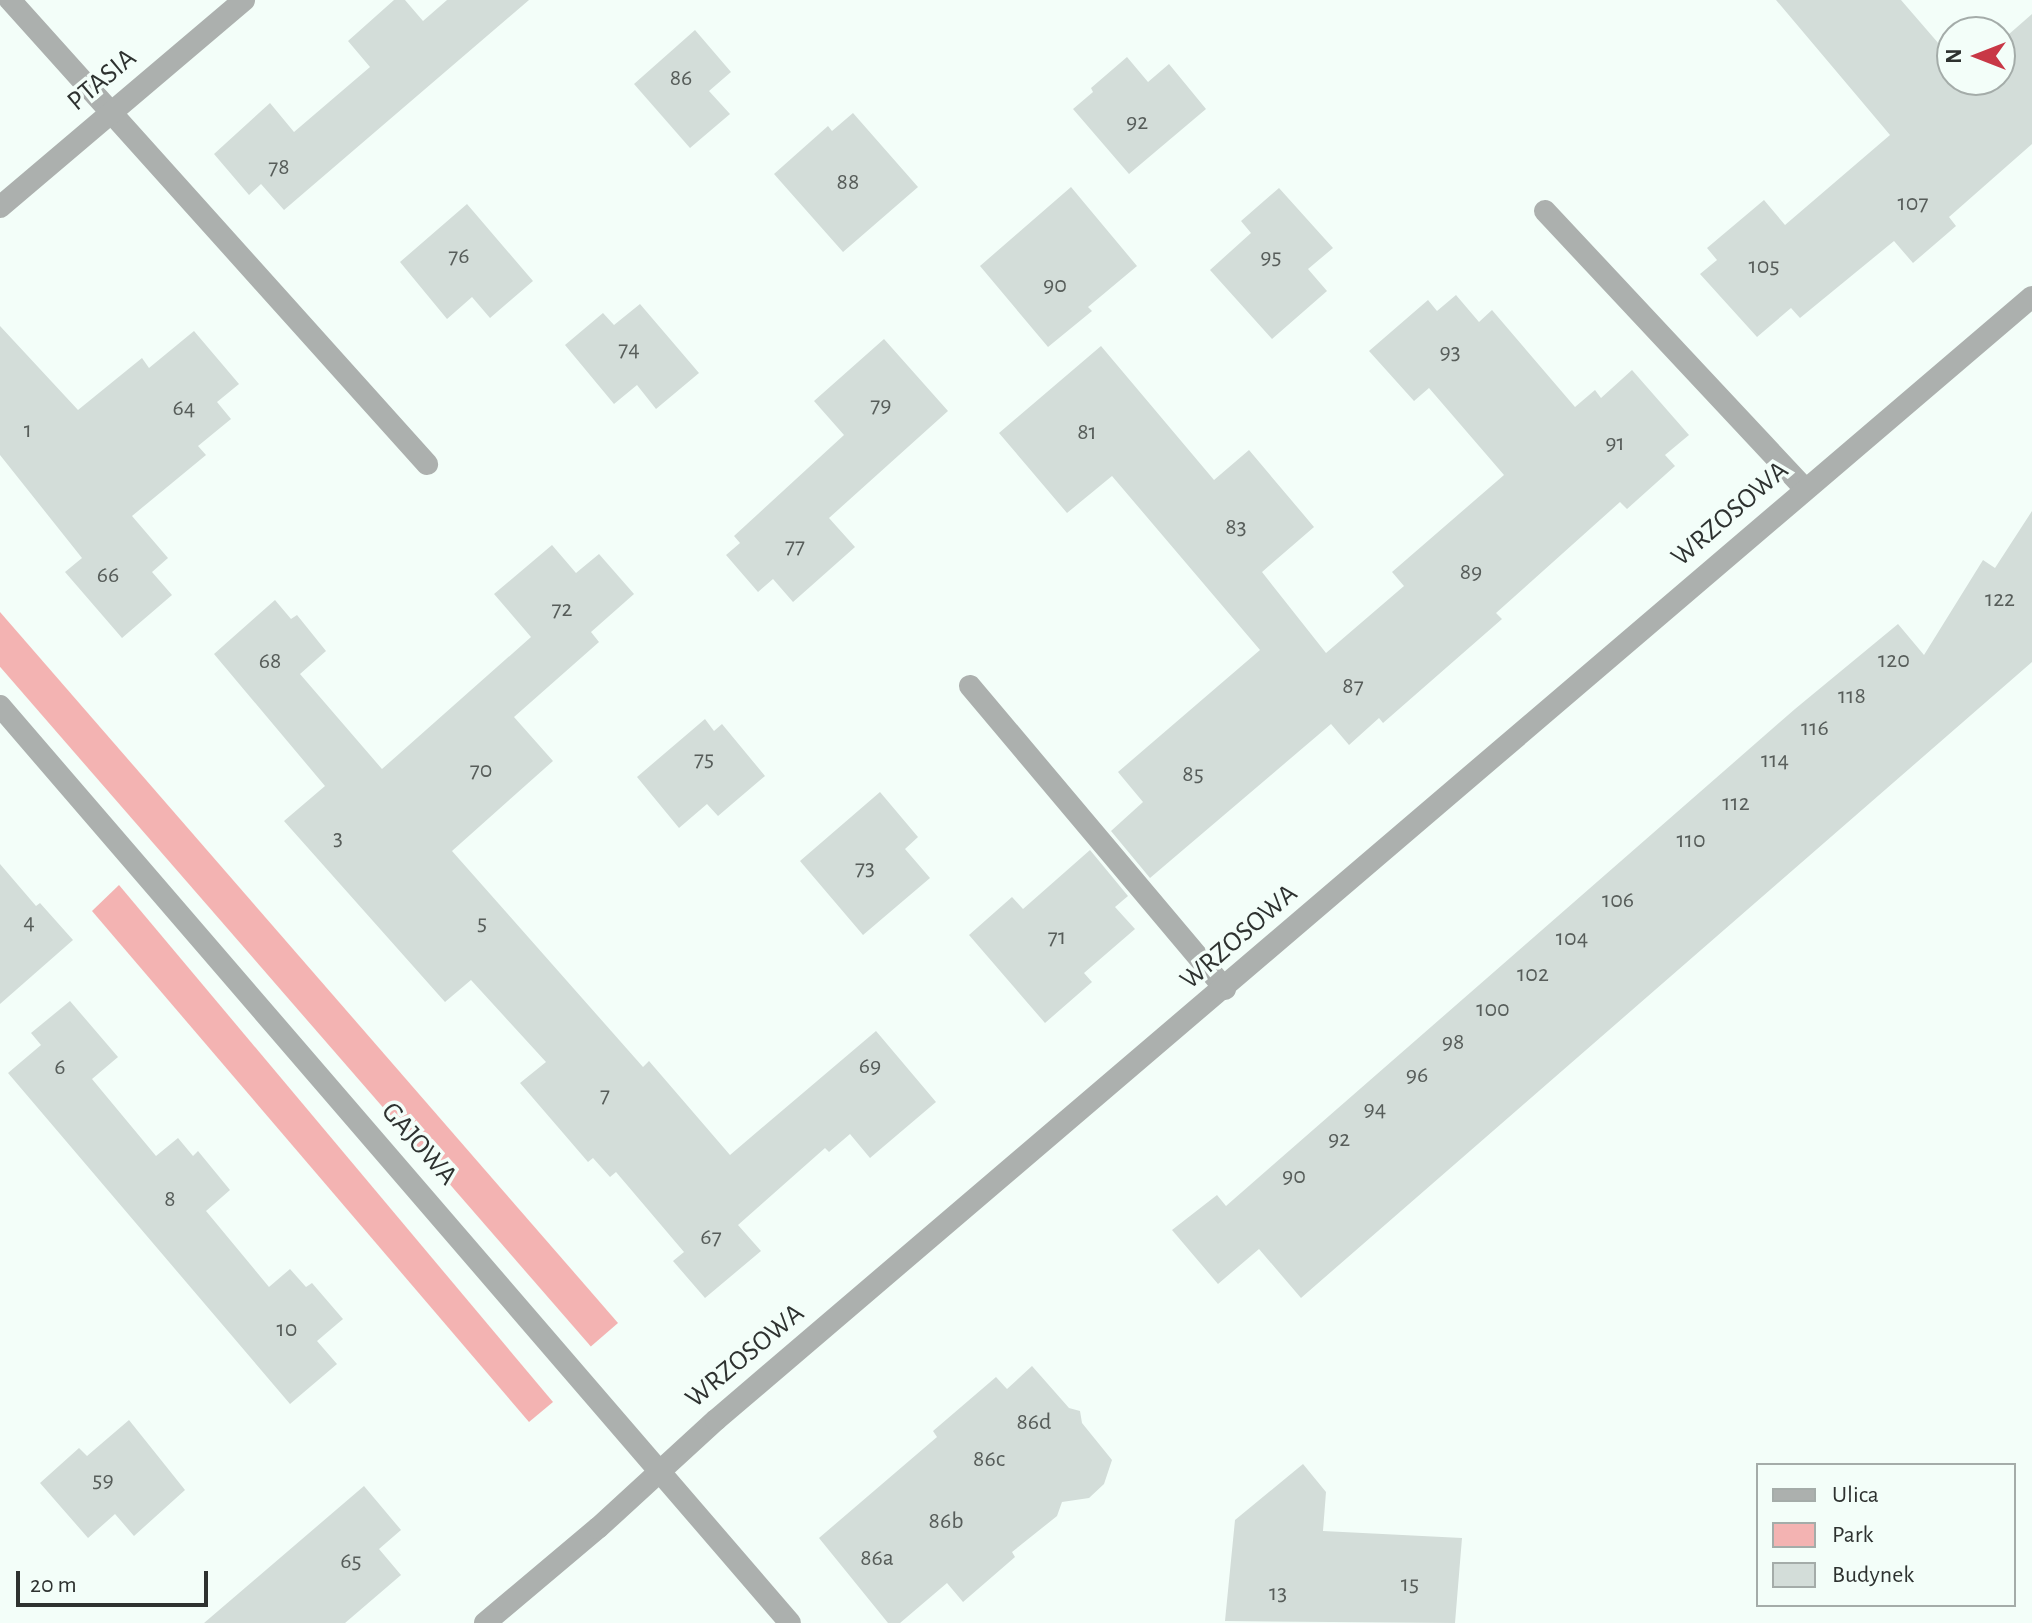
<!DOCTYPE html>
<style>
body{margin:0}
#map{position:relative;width:2032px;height:1623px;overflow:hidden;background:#f3fef9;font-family:"Alegreya Sans",sans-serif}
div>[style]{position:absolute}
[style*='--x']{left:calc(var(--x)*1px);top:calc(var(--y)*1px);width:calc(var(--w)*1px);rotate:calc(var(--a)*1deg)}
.green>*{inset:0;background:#f3b3b2;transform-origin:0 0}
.building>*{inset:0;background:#d3ddd9}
.minor>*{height:22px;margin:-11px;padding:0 11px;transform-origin:11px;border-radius:11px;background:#acb0ae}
span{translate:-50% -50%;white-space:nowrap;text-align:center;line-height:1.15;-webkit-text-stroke:7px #f3fef9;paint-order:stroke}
.number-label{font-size:24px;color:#575d5a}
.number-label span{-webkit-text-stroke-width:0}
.street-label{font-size:28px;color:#2e3230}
.legend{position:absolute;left:1756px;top:1463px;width:260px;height:144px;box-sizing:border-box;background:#f3fef9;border:2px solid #a4aca9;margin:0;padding:10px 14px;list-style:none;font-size:24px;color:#2e3230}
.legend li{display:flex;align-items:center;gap:16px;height:40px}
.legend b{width:40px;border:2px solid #a4aca9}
.north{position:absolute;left:1936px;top:16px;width:80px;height:80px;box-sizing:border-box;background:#f3fef9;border:2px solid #a4aca9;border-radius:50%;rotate:270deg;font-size:22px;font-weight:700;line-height:32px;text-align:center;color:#2e3230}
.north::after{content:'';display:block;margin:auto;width:28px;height:36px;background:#c83846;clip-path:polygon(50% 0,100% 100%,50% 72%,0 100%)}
.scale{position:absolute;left:16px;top:1571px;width:192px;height:36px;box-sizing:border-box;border:4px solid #2e3230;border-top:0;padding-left:10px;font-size:24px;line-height:28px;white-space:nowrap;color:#2e3230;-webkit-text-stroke:6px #f3fef9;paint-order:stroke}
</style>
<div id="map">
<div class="green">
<div style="left:0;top:612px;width:942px;height:36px;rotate:49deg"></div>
<div style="clip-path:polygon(119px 885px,553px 1402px,529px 1422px,92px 911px)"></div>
</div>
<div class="building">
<div style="clip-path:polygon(394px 0,405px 0,423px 21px,447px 0,529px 0,284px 210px,261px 184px,249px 195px,214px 154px,270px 103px,294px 132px,370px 67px,348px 41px)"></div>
<div style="clip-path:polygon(1776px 0,1901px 0,1952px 59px,1952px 80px,2000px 80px,2000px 42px,2032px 14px,2032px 144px,1949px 217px,1956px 226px,1913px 263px,1894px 241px,1800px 318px,1791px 308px,1757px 337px,1700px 274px,1717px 260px,1707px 248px,1764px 200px,1785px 225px,1890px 135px)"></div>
<div style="clip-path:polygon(695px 30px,731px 72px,709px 91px,730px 114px,690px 148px,634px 84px)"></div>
<div style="clip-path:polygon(1127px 57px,1148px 82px,1169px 64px,1206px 109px,1129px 174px,1073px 109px,1093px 92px,1091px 88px)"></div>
<div style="clip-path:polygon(853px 113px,918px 187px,843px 252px,774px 174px,828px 126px,832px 131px)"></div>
<div style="clip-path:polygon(1071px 187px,1137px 266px,1088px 307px,1092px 311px,1048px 347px,980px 266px)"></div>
<div style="clip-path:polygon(1279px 188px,1333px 248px,1308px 269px,1327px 291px,1272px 339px,1210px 270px,1251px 233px,1241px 221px)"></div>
<div style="clip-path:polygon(467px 204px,533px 281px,490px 318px,472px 297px,447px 319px,400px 262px)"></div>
<div style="clip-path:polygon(1456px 295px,1479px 322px,1492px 310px,1575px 407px,1595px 390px,1601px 398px,1632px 370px,1689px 435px,1665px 455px,1675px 466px,1627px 509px,1620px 502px,1496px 613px,1502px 619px,1383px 723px,1379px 718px,1349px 745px,1331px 724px,1150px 878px,1111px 831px,1143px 802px,1118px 772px,1260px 650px,1112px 476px,1067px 513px,999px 433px,1101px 346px,1214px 480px,1249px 450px,1314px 527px,1262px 572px,1326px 653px,1404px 586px,1392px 572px,1504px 475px,1429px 388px,1414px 401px,1369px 351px,1428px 300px,1437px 311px)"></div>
<div style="clip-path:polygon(640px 304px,699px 373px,656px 409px,637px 385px,614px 404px,565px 345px,603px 313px,614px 325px)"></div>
<div style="clip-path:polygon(0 326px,78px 410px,142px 358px,149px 368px,194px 331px,239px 384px,217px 402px,231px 419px,198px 446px,206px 455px,132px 516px,168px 558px,152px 572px,172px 595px,122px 638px,65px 572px,82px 558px,0 455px)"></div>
<div style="clip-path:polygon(884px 339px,948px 411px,829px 518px,855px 547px,793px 602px,773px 579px,758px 592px,726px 555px,740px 543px,734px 536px,844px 435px,814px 401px)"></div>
<div style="clip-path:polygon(2032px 511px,2032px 662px,1301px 1298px,1259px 1249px,1218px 1284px,1172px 1230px,1217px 1195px,1226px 1206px,1795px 709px,1898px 624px,1924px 655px,1983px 560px,1995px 568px)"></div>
<div style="clip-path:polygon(552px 545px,576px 573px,599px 554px,634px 594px,591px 632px,599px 642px,514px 717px,553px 761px,452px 851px,643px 1067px,649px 1061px,730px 1155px,876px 1031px,936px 1102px,870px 1158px,850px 1134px,829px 1152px,825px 1148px,738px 1225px,761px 1251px,705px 1298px,673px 1261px,684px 1252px,616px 1172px,610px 1177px,593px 1158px,588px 1162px,520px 1083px,546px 1062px,471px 980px,445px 1002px,284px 821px,325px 786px,214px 654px,275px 600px,291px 619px,297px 615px,326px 651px,300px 674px,382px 769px,531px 637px,494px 594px)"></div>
<div style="clip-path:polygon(705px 719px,714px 731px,722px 724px,765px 776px,718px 816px,707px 804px,679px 828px,637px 777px)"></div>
<div style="clip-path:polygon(880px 792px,918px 837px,905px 849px,930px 878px,863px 935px,800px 861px)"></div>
<div style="clip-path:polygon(1090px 850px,1128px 896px,1115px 907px,1135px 929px,1084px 973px,1092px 982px,1045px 1023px,969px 935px,1012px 897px,1023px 909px)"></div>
<div style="clip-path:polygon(0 864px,36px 906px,40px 903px,73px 940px,0 1004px)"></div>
<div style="clip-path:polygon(70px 1001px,118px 1057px,92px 1079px,156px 1156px,178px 1138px,193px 1156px,198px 1151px,230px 1190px,206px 1211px,269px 1287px,290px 1269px,306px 1287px,312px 1283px,343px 1319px,317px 1341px,337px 1364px,290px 1404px,8px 1073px,41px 1045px,31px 1033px)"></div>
<div style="clip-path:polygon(1032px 1366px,1069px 1408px,1080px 1411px,1082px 1423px,1112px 1460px,1104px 1484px,1089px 1498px,1062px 1502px,1057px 1516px,1012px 1552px,1015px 1557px,963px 1602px,947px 1583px,900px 1623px,888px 1623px,819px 1538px,937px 1437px,933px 1431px,996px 1377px,1007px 1389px)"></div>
<div style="clip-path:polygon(129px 1420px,185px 1490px,134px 1536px,115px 1514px,88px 1538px,40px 1483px,79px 1448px,87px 1456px)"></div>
<div style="clip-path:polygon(1303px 1464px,1326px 1492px,1323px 1531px,1462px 1538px,1455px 1623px,1225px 1621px,1235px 1520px)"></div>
<div style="clip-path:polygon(364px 1486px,401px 1530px,379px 1549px,401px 1575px,345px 1623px,204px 1623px)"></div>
</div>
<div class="minor">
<div style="--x:10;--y:0;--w:624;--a:48.05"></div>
<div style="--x:0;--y:207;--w:320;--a:-40.3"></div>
<div style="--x:1545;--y:211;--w:381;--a:46.9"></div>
<div style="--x:970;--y:686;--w:396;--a:49.9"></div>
<div style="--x:0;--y:706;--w:1210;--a:49.25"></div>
<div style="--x:485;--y:1623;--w:148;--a:-40.1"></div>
<div style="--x:598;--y:1528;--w:160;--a:-42.5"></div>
<div style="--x:716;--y:1420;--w:1730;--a:-40.48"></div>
</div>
<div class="number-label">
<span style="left:681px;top:79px">86</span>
<span style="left:1137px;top:123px">92</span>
<span style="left:279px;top:168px">78</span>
<span style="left:848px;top:183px">88</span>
<span style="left:1913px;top:204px">107</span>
<span style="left:459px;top:257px">76</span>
<span style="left:1271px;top:258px">95</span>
<span style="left:1764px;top:267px">105</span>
<span style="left:1055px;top:286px">90</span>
<span style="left:629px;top:350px">74</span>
<span style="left:1450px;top:353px">93</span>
<span style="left:881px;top:406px">79</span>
<span style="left:184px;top:409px">64</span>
<span style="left:28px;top:431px">1</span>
<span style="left:1087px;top:433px">81</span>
<span style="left:1615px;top:444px">91</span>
<span style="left:1236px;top:528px">83</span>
<span style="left:795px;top:547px">77</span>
<span style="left:1471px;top:573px">89</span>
<span style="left:108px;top:576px">66</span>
<span style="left:2000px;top:600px">122</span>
<span style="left:562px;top:610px">72</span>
<span style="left:1894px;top:661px">120</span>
<span style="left:270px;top:662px">68</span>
<span style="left:1353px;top:687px">87</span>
<span style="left:1852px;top:697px">118</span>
<span style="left:1815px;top:729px">116</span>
<span style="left:704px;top:760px">75</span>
<span style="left:1775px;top:761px">114</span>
<span style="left:481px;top:771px">70</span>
<span style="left:1193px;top:775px">85</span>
<span style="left:1736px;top:804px">112</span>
<span style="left:338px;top:839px">3</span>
<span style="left:1691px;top:841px">110</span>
<span style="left:865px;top:869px">73</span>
<span style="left:1618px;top:901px">106</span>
<span style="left:29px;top:923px">4</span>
<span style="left:482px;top:924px">5</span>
<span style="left:1057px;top:938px">71</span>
<span style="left:1572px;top:939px">104</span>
<span style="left:1533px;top:975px">102</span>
<span style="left:1493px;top:1010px">100</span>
<span style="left:1453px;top:1043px">98</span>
<span style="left:870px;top:1067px">69</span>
<span style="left:60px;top:1068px">6</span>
<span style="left:1417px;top:1076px">96</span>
<span style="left:605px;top:1096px">7</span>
<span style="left:1375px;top:1110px">94</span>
<span style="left:1339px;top:1140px">92</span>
<span style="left:1294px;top:1177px">90</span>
<span style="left:170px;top:1200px">8</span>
<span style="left:711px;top:1238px">67</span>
<span style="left:287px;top:1330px">10</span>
<span style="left:1034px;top:1423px">86d</span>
<span style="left:989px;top:1460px">86c</span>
<span style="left:103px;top:1481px">59</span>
<span style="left:946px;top:1522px">86b</span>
<span style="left:877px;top:1559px">86a</span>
<span style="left:351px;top:1562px">65</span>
<span style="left:1410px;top:1585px">15</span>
<span style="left:1278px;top:1594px">13</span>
</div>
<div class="street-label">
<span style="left:102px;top:80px;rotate:-40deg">PTASIA</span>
<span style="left:1730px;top:514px;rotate:-41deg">WRZOSOWA</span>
<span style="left:1239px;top:937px;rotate:-41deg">WRZOSOWA</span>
<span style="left:419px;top:1144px;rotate:49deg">GAJOWA</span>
<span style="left:745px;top:1356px;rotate:-40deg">WRZOSOWA</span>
</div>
<ul class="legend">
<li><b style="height:10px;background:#acb0ae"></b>Ulica</li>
<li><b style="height:22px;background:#f3b3b2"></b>Park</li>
<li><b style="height:22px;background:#d3ddd9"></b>Budynek</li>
</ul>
<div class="north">N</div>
<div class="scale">20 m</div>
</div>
